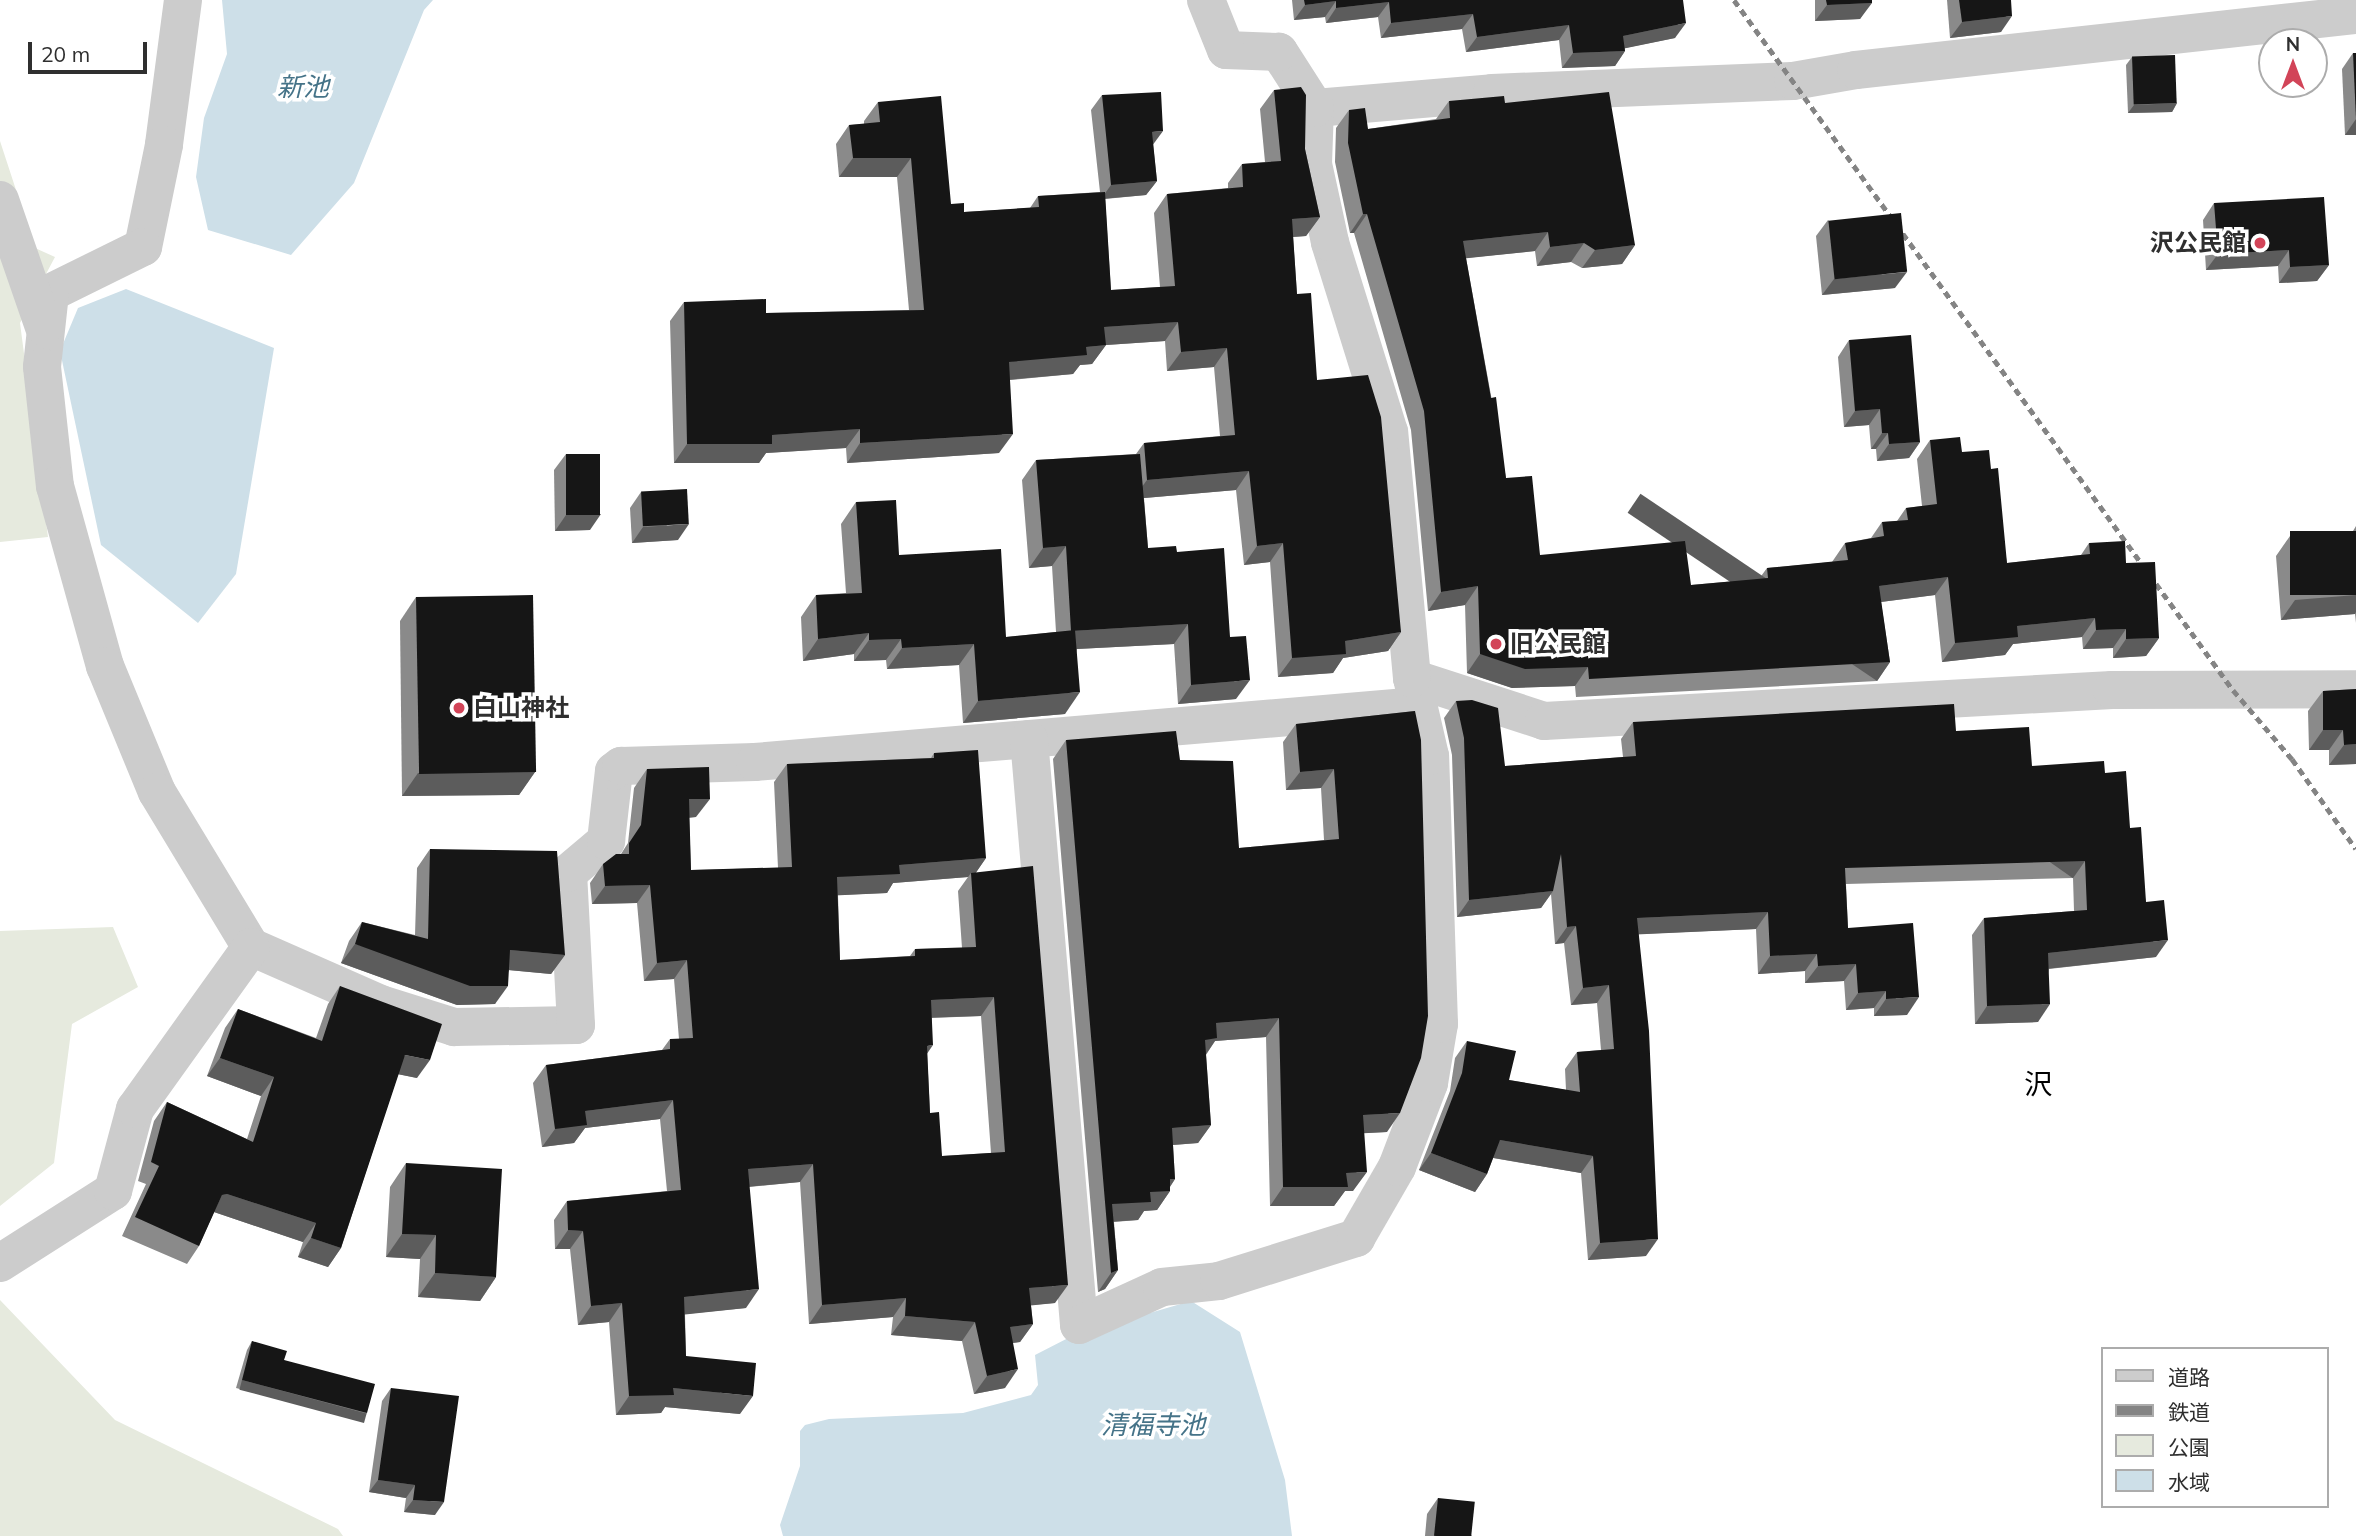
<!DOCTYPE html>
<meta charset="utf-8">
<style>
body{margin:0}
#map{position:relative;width:2356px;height:1536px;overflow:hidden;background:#fff;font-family:Mulish,"Noto Sans JP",sans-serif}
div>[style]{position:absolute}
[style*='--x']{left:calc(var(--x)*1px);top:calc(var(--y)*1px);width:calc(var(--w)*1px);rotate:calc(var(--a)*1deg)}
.green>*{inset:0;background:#e6eade}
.water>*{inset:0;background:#cddfe8}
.minor>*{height:38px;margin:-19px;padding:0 19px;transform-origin:19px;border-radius:19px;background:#ccc}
.rail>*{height:5px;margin-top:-2.5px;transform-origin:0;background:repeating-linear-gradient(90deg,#848484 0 7px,transparent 0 12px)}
.wall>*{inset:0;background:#8a8a8a}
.shaded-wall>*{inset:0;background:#5c5c5c;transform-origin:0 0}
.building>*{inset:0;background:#161616;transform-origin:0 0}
.dots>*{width:19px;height:19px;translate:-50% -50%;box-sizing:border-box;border:4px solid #fff;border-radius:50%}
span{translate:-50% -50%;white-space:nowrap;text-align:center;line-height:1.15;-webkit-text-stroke:7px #fff;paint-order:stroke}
.poi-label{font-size:24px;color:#2f2f2f;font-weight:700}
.right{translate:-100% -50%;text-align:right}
.left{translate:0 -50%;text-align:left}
.water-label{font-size:26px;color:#457388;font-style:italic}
.quarter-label{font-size:28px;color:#000}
.legend{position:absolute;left:2101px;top:1347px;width:228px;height:161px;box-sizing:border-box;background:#fff;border:2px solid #acacac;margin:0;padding:9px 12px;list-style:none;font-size:21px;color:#2f2f2f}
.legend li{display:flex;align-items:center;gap:14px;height:35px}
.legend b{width:35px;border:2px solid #acacac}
.north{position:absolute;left:2258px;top:28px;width:70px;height:70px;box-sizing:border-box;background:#fff;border:2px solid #acacac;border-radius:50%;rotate:0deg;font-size:19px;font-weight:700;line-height:28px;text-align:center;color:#2f2f2f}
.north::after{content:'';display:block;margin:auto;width:24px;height:32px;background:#d24458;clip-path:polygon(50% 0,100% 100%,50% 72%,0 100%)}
.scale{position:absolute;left:28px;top:42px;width:119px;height:32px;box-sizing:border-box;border:4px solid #2f2f2f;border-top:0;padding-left:9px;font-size:21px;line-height:24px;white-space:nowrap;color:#2f2f2f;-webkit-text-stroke:5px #fff;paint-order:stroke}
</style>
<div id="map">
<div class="green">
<div style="clip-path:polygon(0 141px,35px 248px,55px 257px,20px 323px,48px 537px,0 542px)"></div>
<div style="clip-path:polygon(113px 927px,138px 987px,72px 1024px,54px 1163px,0 1206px,0 931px)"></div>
<div style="clip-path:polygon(0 1300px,115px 1420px,338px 1529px,343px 1536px,0 1536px)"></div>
</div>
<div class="water">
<div style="clip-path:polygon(222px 0,433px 0,424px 10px,354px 183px,291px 255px,208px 230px,196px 177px,204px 118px,227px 54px)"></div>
<div style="clip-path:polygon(126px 289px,274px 348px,236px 574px,198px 623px,101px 545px,60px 351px,78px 308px)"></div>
<div style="clip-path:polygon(1191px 1301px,1240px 1332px,1285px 1480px,1292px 1536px,783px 1536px,780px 1525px,800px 1466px,800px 1431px,805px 1425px,829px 1419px,963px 1413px,1031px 1395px,1038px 1385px,1035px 1355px,1074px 1335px)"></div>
</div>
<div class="minor">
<div style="--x:183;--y:0;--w:146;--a:97.5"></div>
<div style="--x:164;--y:145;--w:104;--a:101.6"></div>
<div style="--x:143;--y:247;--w:104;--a:153.7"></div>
<div style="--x:50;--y:293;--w:74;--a:96.2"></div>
<div style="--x:42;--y:367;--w:120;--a:83.8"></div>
<div style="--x:55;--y:486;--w:187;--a:74.5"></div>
<div style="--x:105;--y:666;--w:136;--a:67.6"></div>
<div style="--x:157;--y:792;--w:181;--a:58.8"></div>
<div style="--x:251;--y:947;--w:142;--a:23.7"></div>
<div style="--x:381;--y:1004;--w:77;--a:17.5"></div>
<div style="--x:454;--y:1027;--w:122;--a:-0.9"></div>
<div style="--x:576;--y:1025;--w:152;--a:-93"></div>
<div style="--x:568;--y:873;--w:50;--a:-40.1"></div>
<div style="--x:606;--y:841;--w:70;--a:-83.5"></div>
<div style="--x:614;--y:771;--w:9;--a:-36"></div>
<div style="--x:621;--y:766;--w:134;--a:-1.7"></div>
<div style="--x:755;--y:762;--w:666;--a:-4.82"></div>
<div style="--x:1315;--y:108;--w:178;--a:-4.8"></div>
<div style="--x:1492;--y:93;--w:301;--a:-2.3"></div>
<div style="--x:1793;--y:81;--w:64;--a:-9.9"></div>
<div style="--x:1856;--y:70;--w:503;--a:-6.28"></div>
<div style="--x:0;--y:200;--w:134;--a:70.9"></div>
<div style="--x:1412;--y:678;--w:139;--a:18"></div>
<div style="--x:1544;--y:721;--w:569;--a:-3.12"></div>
<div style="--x:2112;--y:690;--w:244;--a:-0.2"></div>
<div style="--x:1029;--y:739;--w:588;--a:85.12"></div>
<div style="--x:1079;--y:1325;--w:91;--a:-24.6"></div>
<div style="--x:1162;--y:1287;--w:57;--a:-6"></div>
<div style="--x:1219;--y:1281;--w:144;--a:-17.4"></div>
<div style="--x:1356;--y:1238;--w:82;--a:-60"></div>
<div style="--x:1397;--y:1167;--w:90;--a:-69.1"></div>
<div style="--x:1429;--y:1083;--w:60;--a:-80.4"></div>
<div style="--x:1439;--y:1024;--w:268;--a:-91.9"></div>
<div style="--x:1430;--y:756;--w:80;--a:-103"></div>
<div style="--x:1412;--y:678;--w:247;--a:-95.3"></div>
<div style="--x:1389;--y:432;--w:199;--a:-107.3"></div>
<div style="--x:1330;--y:242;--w:80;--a:-102.3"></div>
<div style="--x:1313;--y:164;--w:56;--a:-88"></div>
<div style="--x:1315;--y:108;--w:67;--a:-122.7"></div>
<div style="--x:1279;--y:52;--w:53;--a:-177.8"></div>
<div style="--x:1226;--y:50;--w:54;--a:-111.8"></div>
<div style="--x:0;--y:1263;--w:134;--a:-32.5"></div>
<div style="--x:113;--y:1191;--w:85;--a:-75"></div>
<div style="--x:135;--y:1109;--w:199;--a:-54.4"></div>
</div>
<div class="rail">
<div style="--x:1734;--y:0;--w:852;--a:54.13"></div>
<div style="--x:2233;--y:690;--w:91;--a:49.5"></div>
<div style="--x:2292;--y:759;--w:110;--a:54.6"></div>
</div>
<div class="wall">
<div style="clip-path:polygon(1292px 0,1683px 0,1675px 38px,1625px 48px,1625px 51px,1615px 66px,1562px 68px,1559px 40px,1466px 52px,1462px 29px,1381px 38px,1378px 17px,1326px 23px,1325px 17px,1294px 20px)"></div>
<div style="clip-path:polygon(1815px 0,1872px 0,1860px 19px,1815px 21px)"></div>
<div style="clip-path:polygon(1947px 0,2011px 0,2001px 32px,1950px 38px)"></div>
<div style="clip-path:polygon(2353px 53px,2356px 53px,2356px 135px,2345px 135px,2342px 69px)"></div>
<div style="clip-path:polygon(2132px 57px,2177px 103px,2172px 112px,2128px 113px,2126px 65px)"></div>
<div style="clip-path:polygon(1274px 90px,1305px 149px,1320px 217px,1306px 236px,1293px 237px,1297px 294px,1317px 380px,1401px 632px,1388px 651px,1343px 658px,1333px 673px,1278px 677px,1270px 562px,1244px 565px,1236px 490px,1144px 498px,1148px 548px,1177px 552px,1230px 637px,1236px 699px,1178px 704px,1174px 644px,1077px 649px,1065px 714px,963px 723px,959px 665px,887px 669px,886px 660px,854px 661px,854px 654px,803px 661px,801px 617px,816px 595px,846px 593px,841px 524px,856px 502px,899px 555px,1006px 637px,1056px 632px,1052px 566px,1029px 568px,1022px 480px,1036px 460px,1136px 454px,1144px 443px,1220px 436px,1214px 367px,1167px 371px,1165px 341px,1106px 345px,1092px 364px,1080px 365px,1073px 374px,1010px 380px,999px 453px,847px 463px,846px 448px,766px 453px,759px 463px,674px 463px,670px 321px,684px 302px,766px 313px,909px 310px,897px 177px,839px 177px,836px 144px,849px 125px,864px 124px,864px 121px,878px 102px,951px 204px,964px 212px,1030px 208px,1038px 196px,1100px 192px,1091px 110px,1102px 95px,1153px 144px,1157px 181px,1146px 195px,1105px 199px,1111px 290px,1160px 287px,1154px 213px,1167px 194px,1228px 188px,1228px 183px,1242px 164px,1265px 162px,1260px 109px)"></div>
<div style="clip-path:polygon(1449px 101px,1505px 103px,1635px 245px,1622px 264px,1582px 268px,1571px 262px,1537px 266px,1535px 251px,1466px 258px,1506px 478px,1540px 555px,1691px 585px,1759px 579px,1767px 568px,1832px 562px,1845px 543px,1871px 538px,1882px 522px,1897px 521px,1906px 508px,1922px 506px,1917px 459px,1930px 440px,1962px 452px,1991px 469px,2007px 563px,2081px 555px,2089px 543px,2126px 563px,2159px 638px,2146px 656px,2113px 658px,2113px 648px,2083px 649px,2082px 637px,2013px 644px,2005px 655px,1942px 662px,1935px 595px,1881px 602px,1890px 662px,1877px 681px,1576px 697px,1575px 686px,1512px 688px,1467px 673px,1465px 605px,1428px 611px,1411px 430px,1354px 233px,1350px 233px,1335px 162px,1336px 128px,1349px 110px,1368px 129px,1436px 119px)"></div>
<div style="clip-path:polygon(2214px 203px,2329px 265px,2317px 281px,2279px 283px,2278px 266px,2206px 270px,2203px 220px)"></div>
<div style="clip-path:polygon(1828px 220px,1895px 288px,1822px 295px,1816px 236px)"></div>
<div style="clip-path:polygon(1849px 340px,1920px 442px,1909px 458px,1877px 461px,1876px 449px,1871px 449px,1869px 425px,1844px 427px,1838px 357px)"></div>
<div style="clip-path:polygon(566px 454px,590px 530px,555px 531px,554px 470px)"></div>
<div style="clip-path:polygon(641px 492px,678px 540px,632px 543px,630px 508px)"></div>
<div style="clip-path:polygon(2356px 526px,2356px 623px,2355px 614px,2281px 620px,2276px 556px,2290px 536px,2353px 531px)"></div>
<div style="clip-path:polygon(416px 597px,535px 772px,519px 795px,402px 796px,400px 621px)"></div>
<div style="clip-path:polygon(2356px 689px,2356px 777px,2356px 764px,2329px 765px,2329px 750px,2309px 750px,2308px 711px,2323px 691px)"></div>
<div style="clip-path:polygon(1456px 701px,1505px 766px,1623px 757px,1621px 739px,1633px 722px,1956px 731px,2032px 766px,2105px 773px,2130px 828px,2146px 902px,2156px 957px,2049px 969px,2038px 1022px,1975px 1024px,1972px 935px,1984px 918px,2074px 911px,2073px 878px,1846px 884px,1848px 928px,1907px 1015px,1874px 1016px,1874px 1008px,1846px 1010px,1844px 981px,1805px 983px,1805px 971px,1758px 974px,1756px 929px,1639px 934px,1646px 1256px,1588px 1260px,1581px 1173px,1493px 1158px,1487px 1174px,1475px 1192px,1419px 1170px,1450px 1091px,1455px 1058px,1467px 1041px,1509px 1080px,1566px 1090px,1565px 1069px,1577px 1052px,1601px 1050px,1597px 1003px,1571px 1005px,1564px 943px,1555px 944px,1551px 894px,1541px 908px,1457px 917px,1452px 755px,1444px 718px)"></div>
<div style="clip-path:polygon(1415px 711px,1387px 1132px,1364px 1133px,1353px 1191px,1345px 1191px,1334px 1206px,1270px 1206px,1266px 1037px,1215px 1041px,1206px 1055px,1211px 1125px,1198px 1143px,1173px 1145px,1175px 1179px,1170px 1187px,1170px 1191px,1157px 1210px,1144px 1211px,1138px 1220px,1114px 1222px,1118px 1270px,1105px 1289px,1098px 1292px,1053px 759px,1066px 740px,1180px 760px,1239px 848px,1324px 840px,1321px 788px,1286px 790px,1283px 742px,1296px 724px)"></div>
<div style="clip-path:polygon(evenodd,934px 753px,986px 858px,976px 872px,1055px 1303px,1031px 1305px,1033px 1324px,1020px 1342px,1013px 1343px,1005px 1388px,974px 1394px,962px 1341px,891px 1335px,893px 1317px,809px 1324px,800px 1182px,749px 1187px,746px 1308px,685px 1314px,686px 1356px,740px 1414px,665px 1407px,661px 1413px,616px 1415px,609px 1322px,578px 1325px,570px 1249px,555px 1249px,554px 1220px,567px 1201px,667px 1191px,660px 1119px,585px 1128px,574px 1143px,542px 1147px,533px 1083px,546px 1065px,662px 1050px,670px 1039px,679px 1039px,674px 979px,644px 981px,637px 903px,592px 904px,590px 883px,603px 864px,621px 854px,628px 843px,634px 788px,647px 769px,696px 817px,689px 818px,691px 870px,778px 868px,774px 782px,787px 764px,931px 758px,934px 753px,968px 877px,958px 891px,962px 948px,915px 949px,910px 956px,840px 960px,838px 895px,887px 893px,893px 883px,968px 877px,934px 753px,981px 1016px,991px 1153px,942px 1156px,930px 1113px,927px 1053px,932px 1018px,981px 1016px)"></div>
<div style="clip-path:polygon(430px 849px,565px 955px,551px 974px,509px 970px,495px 1004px,457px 1005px,341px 963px,349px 941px,362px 922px,415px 935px,417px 868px)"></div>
<div style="clip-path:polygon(340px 986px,417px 1078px,398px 1074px,341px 1248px,328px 1267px,298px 1257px,303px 1242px,214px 1212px,199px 1246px,187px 1264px,122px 1236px,146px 1184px,138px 1181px,154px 1121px,167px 1102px,247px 1139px,261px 1096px,207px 1076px,225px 1028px,238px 1009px,316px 1038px,328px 1004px)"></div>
<div style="clip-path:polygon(406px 1163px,496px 1277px,480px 1301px,418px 1297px,420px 1259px,386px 1257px,390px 1187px)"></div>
<div style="clip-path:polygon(252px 1341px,284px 1360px,367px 1413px,362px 1421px,236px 1388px,247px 1350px)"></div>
<div style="clip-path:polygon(391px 1388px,435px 1515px,404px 1512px,406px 1498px,369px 1492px,382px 1401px)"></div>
<div style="clip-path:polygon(1438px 1498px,1472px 1536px,1425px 1536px,1427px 1514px)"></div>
</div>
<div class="shaded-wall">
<div style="clip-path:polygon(1336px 1px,1325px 17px,1294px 20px,1305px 5px)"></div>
<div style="clip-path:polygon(1389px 2px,1378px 17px,1326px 23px,1336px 8px)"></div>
<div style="clip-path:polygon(1872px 3px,1860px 19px,1815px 21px,1827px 5px)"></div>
<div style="clip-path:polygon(1473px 14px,1462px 29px,1381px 38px,1391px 23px)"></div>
<div style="clip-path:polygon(2012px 16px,2001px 32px,1950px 38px,1962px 22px)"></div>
<div style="clip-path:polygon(1686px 23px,1675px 38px,1612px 51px,1623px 36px)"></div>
<div style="clip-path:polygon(1569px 25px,1559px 40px,1466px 52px,1477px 37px)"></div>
<div style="clip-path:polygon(1625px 51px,1615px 66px,1562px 68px,1573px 53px)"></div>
<div style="clip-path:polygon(2177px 103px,2172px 112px,2128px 113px,2134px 105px)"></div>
<div style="clip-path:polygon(2356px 119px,2356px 135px,2345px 135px)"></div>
<div style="clip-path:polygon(1163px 131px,1152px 146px,1152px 132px)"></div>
<div style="clip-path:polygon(853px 158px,911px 158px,897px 177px,839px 177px)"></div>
<div style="clip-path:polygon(1157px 181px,1146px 195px,1101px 199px,1111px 185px)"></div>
<div style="clip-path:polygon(1363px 214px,1367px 214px,1354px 233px,1350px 233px)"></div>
<div style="clip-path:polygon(1320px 217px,1306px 236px,1278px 238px,1292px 219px)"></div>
<div style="clip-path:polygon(1548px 232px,1535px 251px,1450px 260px,1463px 241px)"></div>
<div style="clip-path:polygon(1584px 243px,1571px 262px,1537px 266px,1550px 247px)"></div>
<div style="clip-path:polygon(1635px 245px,1622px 264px,1582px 268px,1595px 250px)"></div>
<div style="clip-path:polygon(2289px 250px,2278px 266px,2206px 270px,2218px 254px)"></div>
<div style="clip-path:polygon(2329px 265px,2317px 281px,2279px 283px,2290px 267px)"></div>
<div style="clip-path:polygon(1907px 272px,1895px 288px,1822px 295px,1834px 279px)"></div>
<div style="clip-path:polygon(1178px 322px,1165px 341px,1091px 346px,1104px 327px)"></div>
<div style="clip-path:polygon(1106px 345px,1092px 364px,1080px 365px,1073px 374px,995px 381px,1009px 362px,1086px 347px)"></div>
<div style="clip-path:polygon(1227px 348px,1214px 367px,1167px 371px,1181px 352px)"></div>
<div style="clip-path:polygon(1880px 409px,1869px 425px,1844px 427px,1855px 411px)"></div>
<div style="clip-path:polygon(860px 429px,846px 448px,766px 453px,759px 463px,674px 463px,687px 444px,772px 435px)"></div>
<div style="clip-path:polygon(1882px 433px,1888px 433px,1876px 449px,1871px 449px)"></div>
<div style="clip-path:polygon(1013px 434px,999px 453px,847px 463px,860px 443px)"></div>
<div style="clip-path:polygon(1920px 442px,1909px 458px,1877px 461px,1889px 444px)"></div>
<div style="clip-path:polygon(1249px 471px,1236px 490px,1133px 499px,1147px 480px)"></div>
<div style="clip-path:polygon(601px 514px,590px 530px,555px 531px,566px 515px)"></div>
<div style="clip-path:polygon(689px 524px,678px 540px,632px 543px,643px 527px)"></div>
<div style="clip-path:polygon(1283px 543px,1270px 562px,1244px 565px,1257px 546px)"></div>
<div style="clip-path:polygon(1066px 546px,1052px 566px,1029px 568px,1043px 548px)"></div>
<div style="clip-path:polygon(1948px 577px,1935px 595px,1865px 604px,1879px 586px)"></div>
<div style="clip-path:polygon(1478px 586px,1465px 605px,1428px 611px,1441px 592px)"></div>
<div style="clip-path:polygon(2356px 595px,2356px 612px,2355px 614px,2281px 620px,2295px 600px)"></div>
<div style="clip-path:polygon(2095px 618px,2082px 637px,2013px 644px,2005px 655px,1942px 662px,1955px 643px,2017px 626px)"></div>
<div style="clip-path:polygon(1188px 624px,1174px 644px,1057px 650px,1071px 631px)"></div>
<div style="clip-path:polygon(2126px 629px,2113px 648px,2083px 649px,2096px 630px)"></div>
<div style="clip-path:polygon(1401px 632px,1388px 651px,1343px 658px,1333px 673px,1278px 677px,1292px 658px,1345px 641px)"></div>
<div style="clip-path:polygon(869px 633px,854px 654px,803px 661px,818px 639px)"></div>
<div style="clip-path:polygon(2159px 638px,2146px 656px,2113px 658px,2126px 639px)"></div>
<div style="clip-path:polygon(901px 639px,886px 660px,854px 661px,869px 640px)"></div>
<div style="clip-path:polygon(974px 644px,959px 665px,887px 669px,902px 648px)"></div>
<div style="clip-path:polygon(1480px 654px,1588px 667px,1575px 686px,1512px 688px,1467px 673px)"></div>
<div style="left:1890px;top:662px;width:23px;height:301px;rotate:124deg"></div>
<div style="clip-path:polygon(1250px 680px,1236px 699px,1178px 704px,1191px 685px)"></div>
<div style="clip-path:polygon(1080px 692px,1065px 714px,963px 723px,978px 701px)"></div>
<div style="clip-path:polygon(2323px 730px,2343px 730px,2329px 750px,2309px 750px)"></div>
<div style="clip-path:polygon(2356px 744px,2356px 764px,2329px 765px,2344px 745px)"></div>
<div style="clip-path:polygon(1334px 769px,1321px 788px,1286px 790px,1300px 772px)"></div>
<div style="clip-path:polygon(535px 772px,519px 795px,402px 796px,418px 773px)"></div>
<div style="clip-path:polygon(689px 799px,710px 799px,696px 817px,676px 818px)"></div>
<div style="clip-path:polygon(986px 858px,973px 877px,971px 873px,968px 877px,893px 883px,887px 893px,824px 896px,837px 877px,899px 865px)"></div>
<div style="left:2085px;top:861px;width:21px;height:240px;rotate:125deg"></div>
<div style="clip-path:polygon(650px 885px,637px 903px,592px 904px,605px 886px)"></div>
<div style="clip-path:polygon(1553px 891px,1541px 908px,1457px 917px,1469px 900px)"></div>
<div style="clip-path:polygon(1768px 912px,1756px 929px,1625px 935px,1637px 918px)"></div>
<div style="clip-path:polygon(1576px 926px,1564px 943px,1555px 944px,1567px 927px)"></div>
<div style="clip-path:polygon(2168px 940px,2156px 957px,2036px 970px,2048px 953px)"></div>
<div style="clip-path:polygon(355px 944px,508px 986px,495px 1004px,457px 1005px,341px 963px)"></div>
<div style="clip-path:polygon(510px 950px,565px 955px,551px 974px,496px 969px)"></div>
<div style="clip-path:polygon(1817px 954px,1805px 971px,1758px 974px,1770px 956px)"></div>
<div style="clip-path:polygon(687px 960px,674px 979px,644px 981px,657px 963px)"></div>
<div style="clip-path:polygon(1856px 964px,1844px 981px,1805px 983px,1818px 966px)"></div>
<div style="clip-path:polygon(1609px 985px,1597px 1003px,1571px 1005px,1583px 988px)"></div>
<div style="clip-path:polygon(1886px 991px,1874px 1008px,1846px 1010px,1858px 993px)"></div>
<div style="clip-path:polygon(994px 997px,981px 1016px,918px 1018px,931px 1000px)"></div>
<div style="clip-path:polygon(1919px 997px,1907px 1015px,1874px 1016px,1886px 999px)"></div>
<div style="clip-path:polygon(2050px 1004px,2038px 1022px,1975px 1024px,1987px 1006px)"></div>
<div style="clip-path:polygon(1279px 1018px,1266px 1037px,1215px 1041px,1204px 1057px,1191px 1058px,1216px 1023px)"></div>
<div style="clip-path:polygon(933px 1045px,920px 1064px,927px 1046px)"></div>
<div style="clip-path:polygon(405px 1055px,430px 1060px,417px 1078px,392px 1073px)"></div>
<div style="clip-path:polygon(220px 1058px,274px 1077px,261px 1096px,207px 1076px)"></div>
<div style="clip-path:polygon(673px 1100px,660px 1119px,585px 1128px,574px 1143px,542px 1147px,555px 1129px,585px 1111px)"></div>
<div style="clip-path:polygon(1400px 1113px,1387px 1132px,1350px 1134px,1363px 1115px)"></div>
<div style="clip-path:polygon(1211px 1125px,1198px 1143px,1159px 1146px,1172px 1128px)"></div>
<div style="clip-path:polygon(1500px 1140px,1593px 1156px,1581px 1173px,1488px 1157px)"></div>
<div style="clip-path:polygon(1431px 1153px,1487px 1174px,1475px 1192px,1419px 1170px)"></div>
<div style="clip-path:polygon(813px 1164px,800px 1182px,735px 1188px,748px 1169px)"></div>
<div style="clip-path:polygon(1367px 1172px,1353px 1191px,1345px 1191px,1334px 1206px,1270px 1206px,1283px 1187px,1346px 1173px)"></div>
<div style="clip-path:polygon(1170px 1179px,1175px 1179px,1167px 1191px,1170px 1191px,1157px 1210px,1144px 1211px,1138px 1220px,1107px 1222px,1112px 1204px,1150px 1192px)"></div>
<div style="clip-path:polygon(227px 1194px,316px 1223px,303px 1242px,214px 1212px,222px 1195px)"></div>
<div style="clip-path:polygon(568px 1230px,583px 1231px,570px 1249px,555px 1249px)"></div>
<div style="clip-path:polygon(402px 1234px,436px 1235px,420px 1259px,386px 1257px)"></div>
<div style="clip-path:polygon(311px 1238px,341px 1248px,328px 1267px,298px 1257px)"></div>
<div style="clip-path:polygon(1658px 1239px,1646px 1256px,1588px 1260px,1600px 1243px)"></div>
<div style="clip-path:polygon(1118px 1270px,1105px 1289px,1098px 1292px,1111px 1273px)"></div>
<div style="clip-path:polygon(435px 1273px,496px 1277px,480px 1301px,418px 1297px)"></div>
<div style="clip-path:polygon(1068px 1285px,1055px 1303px,1016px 1307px,1029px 1288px)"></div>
<div style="clip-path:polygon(759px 1289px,746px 1308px,671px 1316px,684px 1297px)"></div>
<div style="clip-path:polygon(906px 1298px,893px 1317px,809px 1324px,822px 1305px)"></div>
<div style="clip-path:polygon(622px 1303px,609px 1322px,578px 1325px,591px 1306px)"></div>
<div style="clip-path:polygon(905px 1316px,975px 1322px,962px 1341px,891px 1335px)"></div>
<div style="clip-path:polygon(1033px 1324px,1020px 1342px,997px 1345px,1010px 1327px)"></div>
<div style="clip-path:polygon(1018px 1369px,1005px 1388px,974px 1394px,987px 1376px)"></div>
<div style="left:242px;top:1380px;width:129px;height:10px;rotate:15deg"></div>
<div style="clip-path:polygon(673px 1388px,753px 1396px,740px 1414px,665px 1407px,661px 1413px,616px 1415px,629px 1396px)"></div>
<div style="clip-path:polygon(378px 1480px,415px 1485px,406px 1498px,369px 1492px)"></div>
<div style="clip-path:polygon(413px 1500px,444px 1502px,435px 1515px,404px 1512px)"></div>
</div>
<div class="building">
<div style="clip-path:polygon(1304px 0,1683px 0,1686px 23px,1623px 36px,1625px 51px,1573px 53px,1569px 25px,1477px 37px,1473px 14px,1391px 23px,1389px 2px,1336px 8px,1336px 1px,1305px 5px)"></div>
<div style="clip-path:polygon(1826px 0,1872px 0,1872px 3px,1827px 5px)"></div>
<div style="clip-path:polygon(1959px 0,2011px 0,2012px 16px,1962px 22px)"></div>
<div style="clip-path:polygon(2353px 53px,2356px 53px,2356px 119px)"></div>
<div style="left:2175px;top:55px;width:48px;height:43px;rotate:88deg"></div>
<div style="clip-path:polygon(1301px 87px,1306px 95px,1305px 149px,1320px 217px,1292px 219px,1297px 294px,1311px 293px,1317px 380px,1368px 375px,1381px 417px,1401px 632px,1345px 641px,1346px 654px,1292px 658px,1283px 543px,1257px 546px,1249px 471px,1147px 480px,1144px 443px,1235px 435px,1227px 348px,1181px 352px,1178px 322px,1104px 327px,1106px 345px,1086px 347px,1087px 355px,1009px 362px,1013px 434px,860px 443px,860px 429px,772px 435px,772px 444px,687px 444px,684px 302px,766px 299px,766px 313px,924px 310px,911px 158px,853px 158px,849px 125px,880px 122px,878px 102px,941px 96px,951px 204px,964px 203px,964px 212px,1039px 207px,1038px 196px,1105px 192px,1111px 290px,1175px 286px,1167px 194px,1243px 187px,1242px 164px,1281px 161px,1274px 90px)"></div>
<div style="clip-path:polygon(1161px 92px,1163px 131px,1152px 132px,1157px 181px,1111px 185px,1102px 95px)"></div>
<div style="clip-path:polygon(1609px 92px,1635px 245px,1595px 250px,1584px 243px,1550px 247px,1548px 232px,1463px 241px,1491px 398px,1496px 397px,1506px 478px,1532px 476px,1540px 555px,1685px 541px,1691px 585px,1768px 578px,1767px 568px,1848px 560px,1845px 543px,1884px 536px,1882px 522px,1908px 520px,1906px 508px,1937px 504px,1930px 440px,1960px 437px,1962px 452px,1989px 450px,1991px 469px,1998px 468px,2007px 563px,2090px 554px,2089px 543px,2125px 541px,2126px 563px,2155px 562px,2159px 638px,2126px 639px,2126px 629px,2096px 630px,2095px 618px,2017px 626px,2018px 637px,1955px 643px,1948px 577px,1879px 586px,1890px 662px,1589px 679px,1588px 667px,1525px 669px,1480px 654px,1478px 586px,1441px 592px,1424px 411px,1367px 214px,1363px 214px,1348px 143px,1349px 110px,1365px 108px,1368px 129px,1450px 118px,1449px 101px,1504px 96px,1505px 103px)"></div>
<div style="clip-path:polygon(2324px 197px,2329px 265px,2290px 267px,2289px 250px,2218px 254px,2214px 203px)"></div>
<div style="left:1901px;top:213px;width:59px;height:73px;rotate:84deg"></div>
<div style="clip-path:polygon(1911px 335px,1920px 442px,1889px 444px,1888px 433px,1882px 433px,1880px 409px,1855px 411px,1849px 340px)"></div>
<div style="left:566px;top:454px;width:34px;height:61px"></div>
<div style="clip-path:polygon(1140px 454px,1148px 548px,1176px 546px,1177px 552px,1224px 548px,1230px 637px,1246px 636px,1250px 680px,1191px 685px,1188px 624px,1071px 631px,1066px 546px,1043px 548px,1036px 460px)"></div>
<div style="left:687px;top:489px;width:35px;height:46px;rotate:87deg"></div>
<div style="clip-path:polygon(896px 500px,899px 555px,1001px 549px,1006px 637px,1075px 630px,1080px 692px,978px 701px,974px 644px,902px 648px,901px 639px,869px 640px,869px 633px,818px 639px,816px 595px,862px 593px,856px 502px)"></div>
<div style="left:2356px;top:531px;width:64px;height:66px;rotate:90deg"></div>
<div style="left:533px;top:595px;width:177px;height:117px;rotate:89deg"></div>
<div style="clip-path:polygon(2356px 689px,2356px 744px,2344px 745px,2343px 730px,2323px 730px,2323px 691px)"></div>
<div style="clip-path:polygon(1472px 700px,1498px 708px,1505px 766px,1636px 756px,1633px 722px,1954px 704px,1956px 731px,2029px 727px,2032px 766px,2104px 761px,2105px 773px,2126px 771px,2130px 828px,2141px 827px,2146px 902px,2164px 900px,2168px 940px,2048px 953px,2050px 1004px,1987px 1006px,1984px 918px,2087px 910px,2085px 861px,1845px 868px,1848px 928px,1913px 923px,1919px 997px,1886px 999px,1886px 991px,1858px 993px,1856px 964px,1818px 966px,1817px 954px,1770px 956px,1768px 912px,1637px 918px,1649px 1031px,1658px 1239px,1600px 1243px,1593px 1156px,1500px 1140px,1487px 1174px,1431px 1153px,1462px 1073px,1467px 1041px,1516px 1051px,1509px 1080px,1580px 1092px,1577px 1052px,1614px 1049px,1609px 985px,1583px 988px,1576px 926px,1567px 927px,1561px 854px,1553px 891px,1469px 900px,1464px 738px,1456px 701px)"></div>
<div style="clip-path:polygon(1415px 711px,1421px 740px,1428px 1016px,1421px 1058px,1400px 1113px,1363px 1115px,1367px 1172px,1346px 1173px,1348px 1187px,1283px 1187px,1279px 1018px,1216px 1023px,1217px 1038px,1205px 1040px,1211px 1125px,1172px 1128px,1175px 1179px,1170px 1179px,1170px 1191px,1150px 1192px,1151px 1202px,1112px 1204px,1118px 1270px,1111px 1273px,1066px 740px,1176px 731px,1180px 760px,1233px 761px,1239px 848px,1339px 839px,1334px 769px,1300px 772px,1296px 724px)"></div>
<div style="clip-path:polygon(evenodd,978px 750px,986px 858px,899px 865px,900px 874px,837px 877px,840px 960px,915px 956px,915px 949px,976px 947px,971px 873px,1033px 866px,1068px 1285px,1029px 1288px,1033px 1324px,1010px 1327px,1018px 1369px,987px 1376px,975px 1322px,905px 1316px,906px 1298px,822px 1305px,813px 1164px,748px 1169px,759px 1289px,684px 1297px,686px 1356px,756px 1363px,753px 1396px,673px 1388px,674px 1395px,629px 1396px,622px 1303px,591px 1306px,583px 1231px,568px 1230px,567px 1201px,681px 1190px,673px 1100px,585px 1111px,587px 1125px,555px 1129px,546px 1065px,670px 1049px,670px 1039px,693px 1038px,687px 960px,657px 963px,650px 885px,605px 886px,603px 864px,616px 854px,629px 854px,629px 843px,641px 825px,647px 769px,709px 767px,710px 799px,689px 799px,691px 870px,792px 867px,787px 764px,934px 758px,934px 753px,978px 750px,994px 997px,1005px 1152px,942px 1156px,939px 1112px,930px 1113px,927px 1046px,933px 1045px,931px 1000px,994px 997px)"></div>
<div style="clip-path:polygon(430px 849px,557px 851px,565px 955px,510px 950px,508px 986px,470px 986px,355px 944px,362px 922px,428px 939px)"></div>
<div style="clip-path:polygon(340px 986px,442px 1024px,430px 1060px,405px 1055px,341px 1248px,311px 1238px,316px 1223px,227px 1194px,222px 1195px,199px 1246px,135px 1217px,159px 1166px,151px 1162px,167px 1102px,253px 1142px,274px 1077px,220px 1058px,238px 1009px,322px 1041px)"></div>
<div style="clip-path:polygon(406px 1163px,502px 1169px,496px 1277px,435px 1273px,436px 1235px,402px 1234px)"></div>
<div style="clip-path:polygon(252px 1341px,287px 1351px,284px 1360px,375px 1384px,367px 1413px,242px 1380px)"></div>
<div style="clip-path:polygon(391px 1388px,459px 1396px,444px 1502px,413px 1500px,415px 1485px,378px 1480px)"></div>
<div style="left:1438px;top:1498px;width:37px;height:38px;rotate:6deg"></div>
</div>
<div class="dots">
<div style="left:2260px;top:243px;background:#d24458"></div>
<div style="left:1496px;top:644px;background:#d24458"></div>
<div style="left:459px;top:708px;background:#d24458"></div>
</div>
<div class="poi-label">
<span class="right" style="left:2246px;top:243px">沢公民館</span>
<span class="left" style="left:1510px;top:644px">旧公民館</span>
<span class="left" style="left:473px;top:708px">白山神社</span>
</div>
<div class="water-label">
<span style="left:303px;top:87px">新池</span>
<span style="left:1153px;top:1425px">清福寺池</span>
</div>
<div class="quarter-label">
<span style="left:2038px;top:1084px">沢</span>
</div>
<ul class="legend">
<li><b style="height:9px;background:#ccc"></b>道路</li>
<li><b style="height:9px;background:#848484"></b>鉄道</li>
<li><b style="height:19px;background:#e6eade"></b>公園</li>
<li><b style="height:19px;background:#cddfe8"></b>水域</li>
</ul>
<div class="north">N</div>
<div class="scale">20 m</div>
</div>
